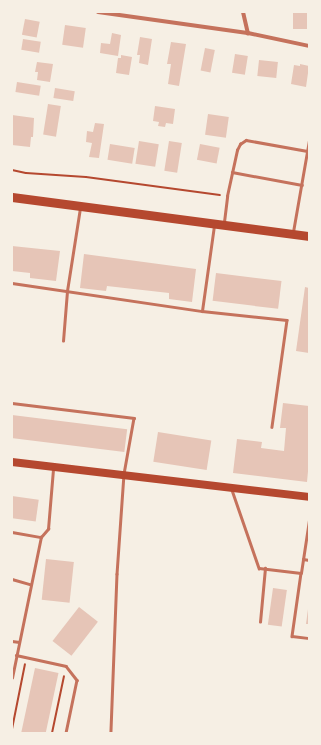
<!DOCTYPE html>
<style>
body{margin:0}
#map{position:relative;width:321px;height:745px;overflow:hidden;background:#f6efe4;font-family:"Sofia Sans Condensed",sans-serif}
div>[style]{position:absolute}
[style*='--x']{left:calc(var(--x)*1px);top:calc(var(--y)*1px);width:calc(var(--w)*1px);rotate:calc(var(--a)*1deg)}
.building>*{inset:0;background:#e6c5b7;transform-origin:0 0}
.path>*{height:2px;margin:-1px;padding:0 1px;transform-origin:1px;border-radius:1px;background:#b5482f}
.service>*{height:2.5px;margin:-1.25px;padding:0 1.25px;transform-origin:1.25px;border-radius:1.25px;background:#c5725c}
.minor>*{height:4px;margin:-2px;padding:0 2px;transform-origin:2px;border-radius:2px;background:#c5725c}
.secondary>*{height:8px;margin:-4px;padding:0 4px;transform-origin:4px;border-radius:4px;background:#b5482f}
.primary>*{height:9px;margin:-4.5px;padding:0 4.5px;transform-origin:4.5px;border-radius:4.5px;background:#b5482f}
span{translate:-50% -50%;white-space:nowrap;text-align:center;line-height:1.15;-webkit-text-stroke:4px #f6efe4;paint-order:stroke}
.frame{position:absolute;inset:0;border:13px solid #f6efe4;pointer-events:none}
</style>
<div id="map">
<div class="building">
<div style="left:293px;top:12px;width:14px;height:17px"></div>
<div style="left:25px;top:19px;width:15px;height:16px;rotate:11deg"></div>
<div style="left:65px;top:25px;width:21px;height:20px;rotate:8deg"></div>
<div style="clip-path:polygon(112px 33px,121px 35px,118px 56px,100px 53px,101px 43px,110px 44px)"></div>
<div style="clip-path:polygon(140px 37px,152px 39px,148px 65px,139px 63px,140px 55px,137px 55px)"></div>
<div style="left:23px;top:39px;width:18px;height:11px;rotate:9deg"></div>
<div style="clip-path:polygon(171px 42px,186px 44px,179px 86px,168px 84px,171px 64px,167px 64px)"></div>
<div style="left:205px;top:48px;width:10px;height:23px;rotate:11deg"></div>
<div style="left:235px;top:54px;width:13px;height:19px;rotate:9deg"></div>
<div style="clip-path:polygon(121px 55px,132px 57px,129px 75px,116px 73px,118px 58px,121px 58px)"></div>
<div style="left:259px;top:60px;width:19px;height:16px;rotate:6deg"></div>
<div style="clip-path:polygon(37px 62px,53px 64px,50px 82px,37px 80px,38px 72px,35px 72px)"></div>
<div style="clip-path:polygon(300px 64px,309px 66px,306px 87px,291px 84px,294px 65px,300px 66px)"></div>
<div style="left:17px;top:82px;width:24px;height:10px;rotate:9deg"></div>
<div style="left:55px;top:88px;width:20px;height:10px;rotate:9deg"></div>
<div style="left:48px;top:104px;width:13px;height:31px;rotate:9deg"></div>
<div style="clip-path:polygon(155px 106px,175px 109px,173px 124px,166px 123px,165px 127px,158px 126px,159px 122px,153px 121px)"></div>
<div style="left:208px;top:114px;width:21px;height:21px;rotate:8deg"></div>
<div style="clip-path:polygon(12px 115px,34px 118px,33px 137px,31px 137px,30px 147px,12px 145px)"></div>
<div style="clip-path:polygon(95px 123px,104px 124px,99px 158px,89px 157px,92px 143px,86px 142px,87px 131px,93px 132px)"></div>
<div style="left:139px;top:141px;width:20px;height:23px;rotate:9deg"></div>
<div style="left:169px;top:141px;width:13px;height:30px;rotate:9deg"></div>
<div style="left:110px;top:144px;width:25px;height:16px;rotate:9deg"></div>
<div style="left:200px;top:144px;width:20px;height:16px;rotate:11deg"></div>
<div style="clip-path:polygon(12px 246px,60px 251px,56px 281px,30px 278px,30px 273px,12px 271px)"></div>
<div style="clip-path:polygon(84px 254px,196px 269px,192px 302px,169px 299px,169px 293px,107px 286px,106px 291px,80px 288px)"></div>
<div style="left:216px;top:273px;width:66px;height:28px;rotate:7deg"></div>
<div style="clip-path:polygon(305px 287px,309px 288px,309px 353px,296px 351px)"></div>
<div style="clip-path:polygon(283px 403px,309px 406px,309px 461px,307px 482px,233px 473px,237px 439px,262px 442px,261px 448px,284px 451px,286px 428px,280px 428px)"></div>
<div style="left:12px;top:415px;width:116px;height:23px;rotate:7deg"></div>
<div style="left:158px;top:432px;width:54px;height:30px;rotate:9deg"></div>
<div style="left:12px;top:496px;width:27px;height:22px;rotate:8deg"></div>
<div style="left:46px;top:559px;width:28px;height:41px;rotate:6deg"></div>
<div style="left:273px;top:588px;width:14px;height:37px;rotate:8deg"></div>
<div style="left:79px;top:607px;width:24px;height:43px;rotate:38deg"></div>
<div style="clip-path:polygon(308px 609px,309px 610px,309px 624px,306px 624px)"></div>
<div style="left:35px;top:668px;width:24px;height:66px;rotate:12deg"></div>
</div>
<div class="path">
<div style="--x:12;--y:170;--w:14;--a:12"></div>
<div style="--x:26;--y:173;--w:60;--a:3.8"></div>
<div style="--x:86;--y:177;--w:135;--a:7.7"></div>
<div style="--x:12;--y:729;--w:66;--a:-78.7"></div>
<div style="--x:52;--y:733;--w:58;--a:-78.1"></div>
</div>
<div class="service">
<div style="--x:232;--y:172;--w:71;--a:10.5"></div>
<div style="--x:224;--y:222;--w:26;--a:-83"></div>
<div style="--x:227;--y:196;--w:47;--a:-77.7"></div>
<div style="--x:237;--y:150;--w:7;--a:-63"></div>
<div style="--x:240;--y:144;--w:7;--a:-34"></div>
<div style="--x:246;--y:140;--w:62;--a:10.2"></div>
<div style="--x:293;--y:232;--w:93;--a:-80.1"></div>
<div style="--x:12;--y:283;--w:192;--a:8.4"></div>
<div style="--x:202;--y:311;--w:85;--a:6"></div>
<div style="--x:287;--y:320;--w:108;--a:98"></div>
<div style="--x:202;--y:311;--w:86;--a:-82"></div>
<div style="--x:63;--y:341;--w:50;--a:-85.4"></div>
<div style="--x:67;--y:291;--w:84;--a:-81.1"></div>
<div style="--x:12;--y:403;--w:123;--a:7"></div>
<div style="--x:134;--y:418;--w:57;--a:100.1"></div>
<div style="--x:124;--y:474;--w:100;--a:94"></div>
<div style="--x:117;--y:574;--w:159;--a:92.2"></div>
<div style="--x:232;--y:490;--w:83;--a:70.9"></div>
<div style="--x:259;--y:568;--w:42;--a:6.8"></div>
<div style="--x:301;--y:573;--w:54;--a:-81.4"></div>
<div style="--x:12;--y:532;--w:29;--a:10"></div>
<div style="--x:303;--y:559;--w:6;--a:9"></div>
<div style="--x:301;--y:573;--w:64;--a:98.1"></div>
<div style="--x:292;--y:636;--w:17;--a:7"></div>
<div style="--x:12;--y:579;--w:19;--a:16"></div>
<div style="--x:260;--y:622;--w:54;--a:-84.7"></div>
<div style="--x:12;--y:641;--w:7;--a:8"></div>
<div style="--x:16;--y:655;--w:51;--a:12.4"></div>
<div style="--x:66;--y:666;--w:18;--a:52"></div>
<div style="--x:77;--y:680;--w:54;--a:101.7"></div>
<div style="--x:12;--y:678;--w:144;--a:-78.4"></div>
<div style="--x:41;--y:537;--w:11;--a:-49"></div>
<div style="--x:48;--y:529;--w:60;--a:-85.2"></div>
</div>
<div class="minor">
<div style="--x:98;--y:12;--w:151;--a:8"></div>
<div style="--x:248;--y:33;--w:62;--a:12"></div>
<div style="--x:243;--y:12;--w:22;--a:77"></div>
</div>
<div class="secondary">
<div style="--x:12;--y:462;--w:299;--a:6.7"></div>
</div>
<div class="primary">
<div style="--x:12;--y:197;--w:300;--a:7.5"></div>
</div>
<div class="frame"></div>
</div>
